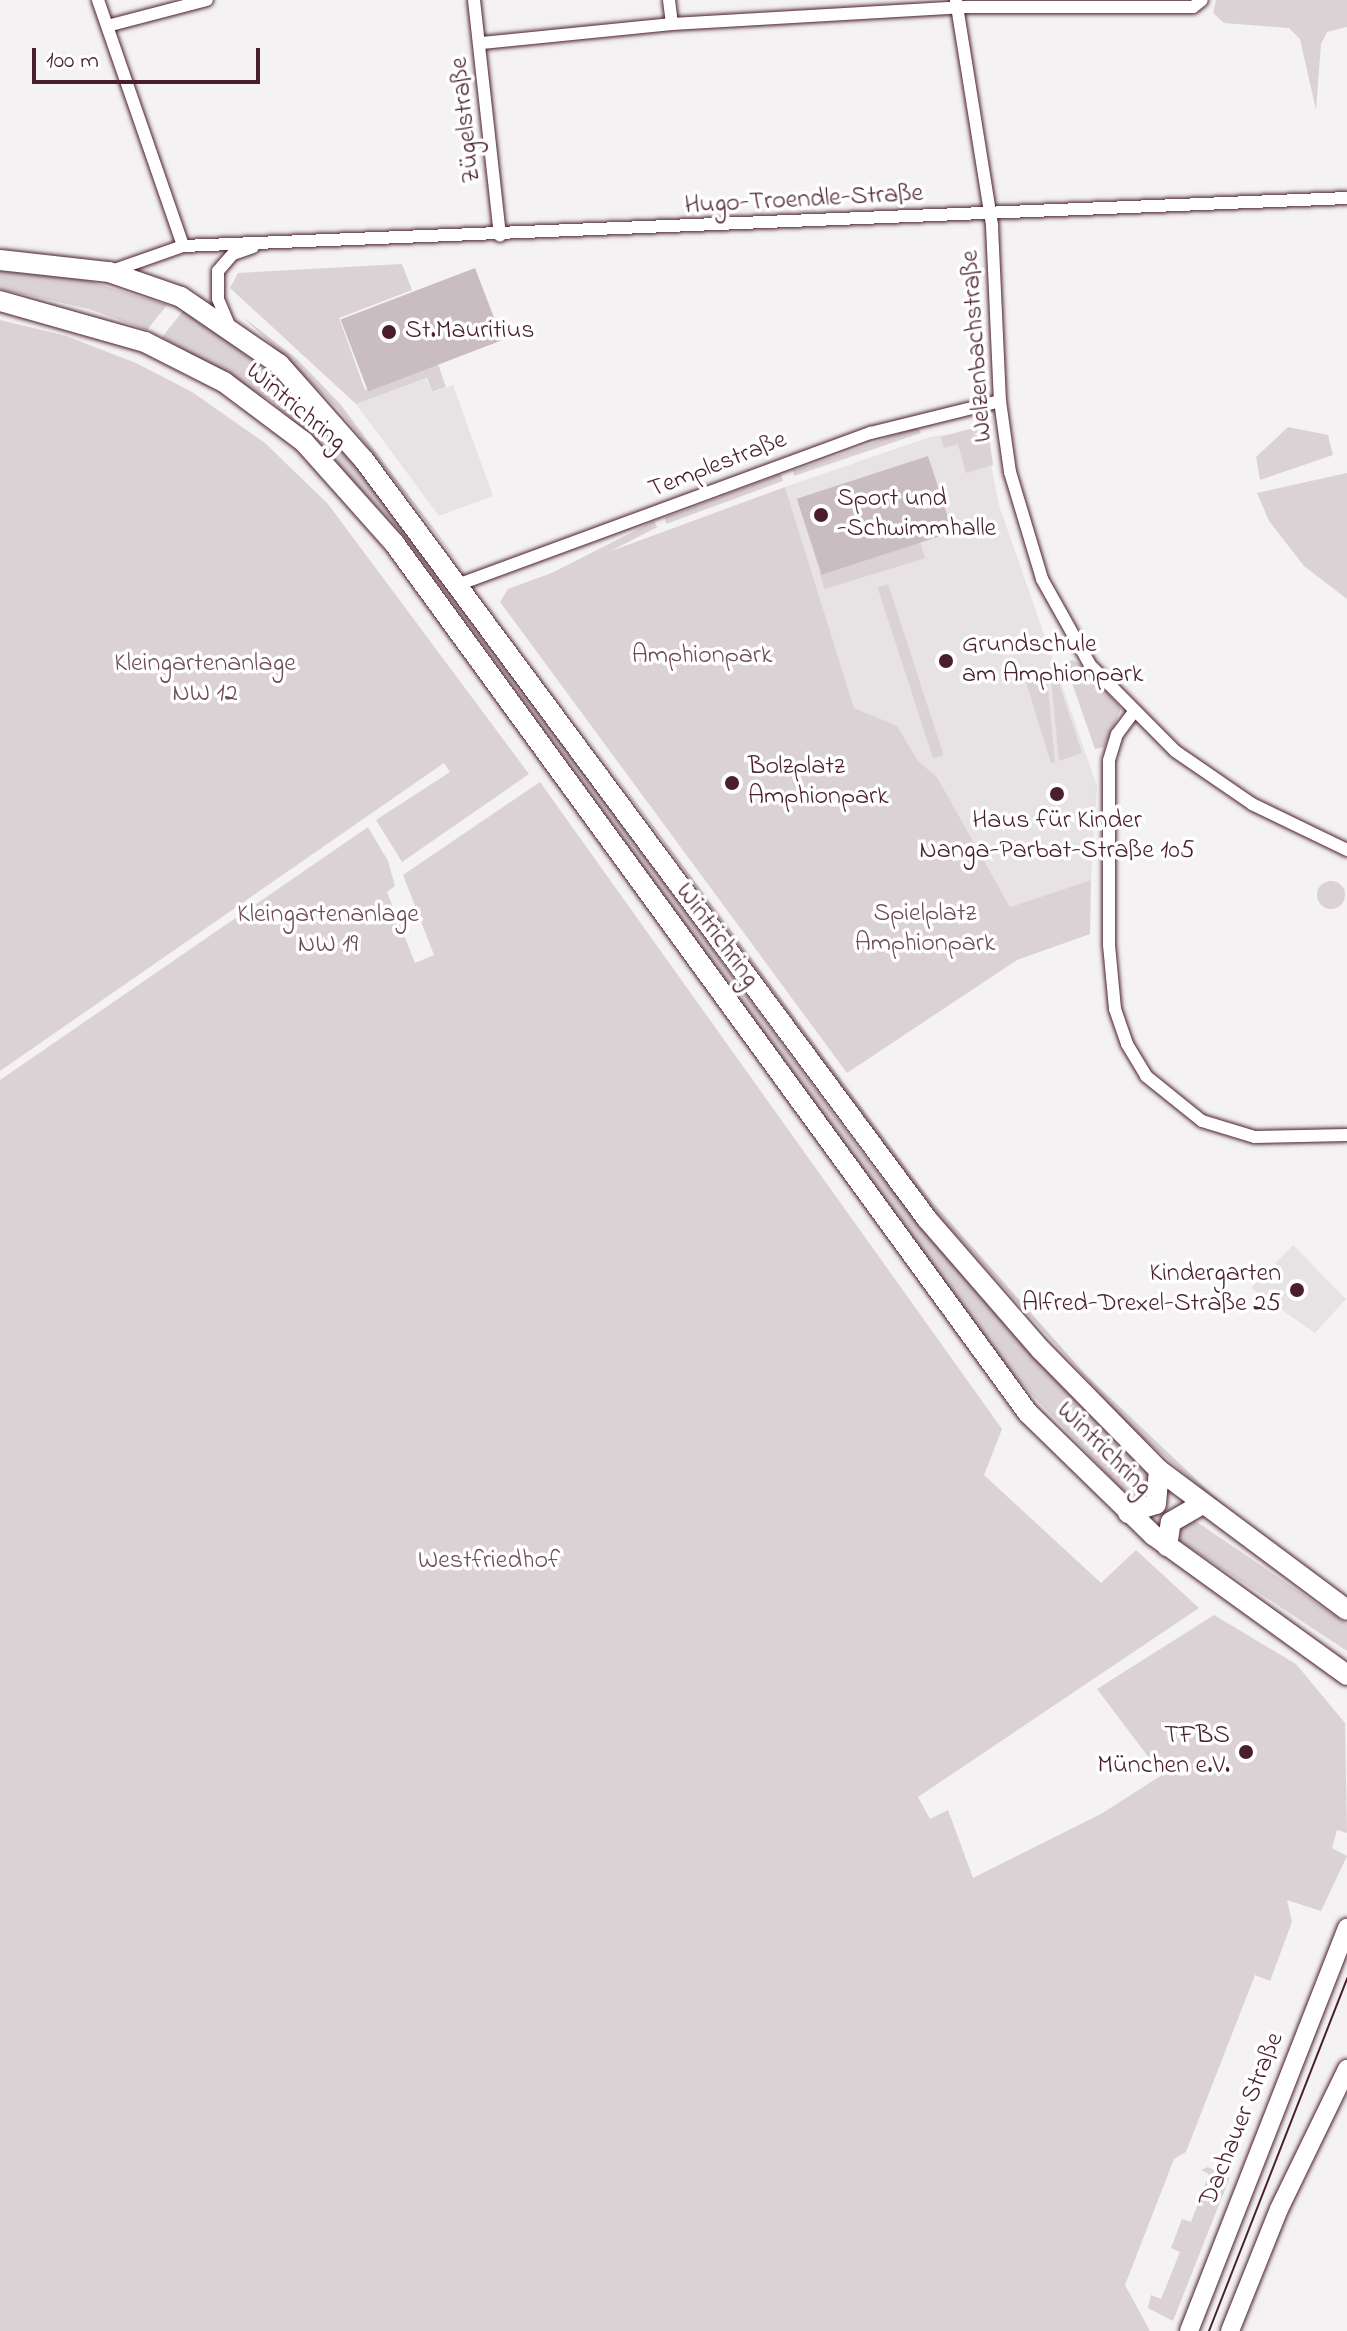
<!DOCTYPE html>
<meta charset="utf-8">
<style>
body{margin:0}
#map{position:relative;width:1347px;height:2331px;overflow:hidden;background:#f4f2f2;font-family:"Indie Flower",sans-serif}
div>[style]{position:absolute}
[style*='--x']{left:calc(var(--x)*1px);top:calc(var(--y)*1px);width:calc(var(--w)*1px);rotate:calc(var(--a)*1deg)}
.built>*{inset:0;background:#e7e2e3}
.green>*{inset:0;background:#dbd2d5;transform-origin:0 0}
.round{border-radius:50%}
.building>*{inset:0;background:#cabdc1;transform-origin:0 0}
.roads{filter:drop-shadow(0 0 2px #4a1f2b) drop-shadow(0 0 2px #4a1f2b)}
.street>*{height:12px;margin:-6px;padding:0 6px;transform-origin:6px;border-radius:6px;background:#fff}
.secondary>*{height:18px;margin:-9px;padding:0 9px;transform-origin:9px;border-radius:9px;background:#fff}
.primary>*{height:20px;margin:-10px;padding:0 10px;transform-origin:10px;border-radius:10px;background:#fff}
.tram>*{height:2px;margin:-1px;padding:0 1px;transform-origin:1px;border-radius:1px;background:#4a1f2b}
.dots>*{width:22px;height:22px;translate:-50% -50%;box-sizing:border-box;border:4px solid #fff;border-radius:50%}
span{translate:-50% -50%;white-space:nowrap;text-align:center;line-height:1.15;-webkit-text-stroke:7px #fff;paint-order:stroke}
.street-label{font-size:26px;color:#4a1f2b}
.poi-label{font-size:26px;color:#4a1f2b}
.left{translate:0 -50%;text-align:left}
.right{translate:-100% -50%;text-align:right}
.park-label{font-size:26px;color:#6e4c56}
.scale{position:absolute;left:32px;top:48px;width:228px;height:36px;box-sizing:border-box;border:4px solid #4a1f2b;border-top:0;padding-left:10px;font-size:24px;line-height:28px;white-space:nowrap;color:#4a1f2b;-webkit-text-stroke:6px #fff;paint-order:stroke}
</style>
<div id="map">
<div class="built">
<div style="clip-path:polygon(426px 379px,432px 393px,453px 385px,493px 496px,439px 516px,356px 404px)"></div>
<div style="clip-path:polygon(977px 430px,986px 439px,999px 505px,1097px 786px,1091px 880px,1010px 907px,937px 777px,918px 761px,897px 727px,854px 708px,785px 487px,930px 437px)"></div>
<div style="clip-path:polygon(1293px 1245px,1346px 1299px,1315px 1333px,1251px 1288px)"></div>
</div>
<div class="green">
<div style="clip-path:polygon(1216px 0,1347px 0,1347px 27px,1327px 32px,1321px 44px,1316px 110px,1300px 39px,1289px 28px,1224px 23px,1213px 13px)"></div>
<div style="clip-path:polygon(402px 264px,412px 290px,339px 318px,365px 390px,438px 364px,446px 387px,432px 392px,427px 378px,356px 404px,230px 288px,238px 273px)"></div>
<div style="clip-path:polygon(0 271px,85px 280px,167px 305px,147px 330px,89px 309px,0 289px)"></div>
<div style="clip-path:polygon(183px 311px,289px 385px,355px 463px,872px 1166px,1011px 1332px,1152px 1478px,1152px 1497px,1133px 1501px,1009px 1371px,401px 533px,326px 451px,271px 401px,162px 337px)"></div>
<div style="clip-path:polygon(243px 317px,297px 359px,341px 405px,464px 569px,338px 409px)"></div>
<div style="clip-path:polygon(0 320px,66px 336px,136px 363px,192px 392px,265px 443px,328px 504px,529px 774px,402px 862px,376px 820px,450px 772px,444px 763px,0 1071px)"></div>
<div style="clip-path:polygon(918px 427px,921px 433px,794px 476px,793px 471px)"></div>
<div style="clip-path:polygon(977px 427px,989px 436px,993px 465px,966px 473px,958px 444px,944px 448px,940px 437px)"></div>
<div style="clip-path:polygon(1288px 427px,1328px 435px,1333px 455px,1260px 480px,1256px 457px)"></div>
<div style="clip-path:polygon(1347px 473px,1347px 599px,1304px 566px,1269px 521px,1257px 493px)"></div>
<div style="clip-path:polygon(781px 474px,783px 481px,666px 524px,665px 518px)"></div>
<div style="clip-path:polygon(785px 487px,854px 708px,897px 726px,918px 761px,937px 777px,1010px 907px,1091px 880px,1090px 934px,1017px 960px,847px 1073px,500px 602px,508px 589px)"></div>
<div style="left:654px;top:521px;width:7px;height:161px;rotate:63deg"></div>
<div style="left:920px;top:542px;width:17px;height:105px;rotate:73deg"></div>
<div style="left:888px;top:584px;width:180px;height:11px;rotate:72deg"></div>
<div style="clip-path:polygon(1072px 660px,1087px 667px,1121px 709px,1104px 747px,1095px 749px,1065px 663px)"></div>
<div style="clip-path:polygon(1053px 666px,1082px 753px,1059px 761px,1050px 667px)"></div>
<div style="clip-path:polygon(1046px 668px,1055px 762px,1051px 763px,1024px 676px)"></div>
<div style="clip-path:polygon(575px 720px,930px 1199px,1085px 1374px,1250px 1530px,1130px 1427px,926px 1202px)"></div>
<div style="clip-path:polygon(540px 782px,1002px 1429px,984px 1475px,1101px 1583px,1136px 1550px,1199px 1608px,918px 1797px,930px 1819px,948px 1810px,973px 1878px,1101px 1814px,1162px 1775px,1097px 1689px,1214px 1615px,1296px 1664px,1345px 1723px,1347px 1833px,1337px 1830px,1332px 1848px,1347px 1856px,1321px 1911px,1287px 1900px,1292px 1922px,1270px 1981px,1255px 1975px,1186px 2152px,1174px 2159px,1125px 2285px,1150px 2331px,0 2331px,0 1080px,368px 827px,388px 861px,395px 886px,387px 892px,415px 963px,434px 955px,403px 875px)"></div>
<div class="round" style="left:1317px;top:881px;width:28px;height:28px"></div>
<div style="clip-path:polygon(1191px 1518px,1347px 1624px,1347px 1651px,1180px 1541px,1178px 1527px)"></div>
<div style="clip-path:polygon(1208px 2167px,1230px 2177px,1173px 2321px,1148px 2308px,1151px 2295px,1161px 2299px,1180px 2252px,1171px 2248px,1182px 2219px,1191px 2222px,1209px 2174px,1201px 2170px)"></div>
</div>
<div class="building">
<div style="left:475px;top:268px;width:77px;height:144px;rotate:69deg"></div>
<div style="left:928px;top:456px;width:80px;height:138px;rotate:72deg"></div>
</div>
<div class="roads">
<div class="street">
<div style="--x:98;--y:0;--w:260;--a:70.9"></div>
<div style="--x:474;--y:0;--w:237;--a:83.7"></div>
<div style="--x:669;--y:0;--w:24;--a:83"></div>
<div style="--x:956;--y:0;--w:229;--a:80.9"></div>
<div style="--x:992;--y:226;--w:175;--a:87.4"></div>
<div style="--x:1000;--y:401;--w:72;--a:82"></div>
<div style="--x:1010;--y:472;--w:112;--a:73.3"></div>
<div style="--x:1042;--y:579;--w:98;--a:60.8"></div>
<div style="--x:1090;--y:665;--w:121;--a:45.3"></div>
<div style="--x:1175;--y:751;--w:93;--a:34.5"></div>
<div style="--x:1252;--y:804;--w:106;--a:25.8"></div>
<div style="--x:111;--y:25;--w:99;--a:-14.6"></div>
<div style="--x:482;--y:43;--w:191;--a:-5.7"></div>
<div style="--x:672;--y:24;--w:294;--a:-3.3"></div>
<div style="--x:966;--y:7;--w:227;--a:0"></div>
<div style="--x:1193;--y:7;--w:11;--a:-38"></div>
<div style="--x:109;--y:272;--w:78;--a:-19.4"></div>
<div style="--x:183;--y:246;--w:1165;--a:-2.36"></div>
<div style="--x:229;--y:325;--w:28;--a:-113"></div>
<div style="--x:218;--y:299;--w:28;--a:-90"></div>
<div style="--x:218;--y:271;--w:23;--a:-49"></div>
<div style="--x:233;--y:254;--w:21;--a:-19"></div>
<div style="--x:457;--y:585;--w:441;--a:-20.2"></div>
<div style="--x:871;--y:433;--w:133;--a:-13.9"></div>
<div style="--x:1133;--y:713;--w:26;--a:127"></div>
<div style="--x:1117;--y:734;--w:28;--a:107"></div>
<div style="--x:1109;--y:761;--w:184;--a:90"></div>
<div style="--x:1109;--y:945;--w:64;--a:84.6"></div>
<div style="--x:1115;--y:1009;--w:37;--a:71"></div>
<div style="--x:1127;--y:1044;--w:37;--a:59"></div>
<div style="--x:1146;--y:1076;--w:72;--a:38.8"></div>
<div style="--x:1202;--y:1121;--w:55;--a:16.8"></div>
<div style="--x:1255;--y:1137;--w:92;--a:-1.2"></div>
</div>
<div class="secondary">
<div style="--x:1189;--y:2331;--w:433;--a:-68.6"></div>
<div style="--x:1230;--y:2331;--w:131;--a:-68.1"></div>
<div style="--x:1279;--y:2209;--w:156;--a:-64.1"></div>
</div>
<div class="primary">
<div style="--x:0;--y:260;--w:110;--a:6.3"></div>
<div style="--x:109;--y:272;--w:76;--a:19.1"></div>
<div style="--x:181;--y:297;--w:119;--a:34.4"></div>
<div style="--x:279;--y:364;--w:128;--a:48.5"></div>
<div style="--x:364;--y:460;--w:945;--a:53.43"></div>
<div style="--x:927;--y:1219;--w:174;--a:49"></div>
<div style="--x:1041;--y:1350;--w:168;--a:45.5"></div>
<div style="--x:1159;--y:1470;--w:234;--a:36.7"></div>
<div style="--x:0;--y:301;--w:151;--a:15.8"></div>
<div style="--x:145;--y:342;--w:89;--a:26.9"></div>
<div style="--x:224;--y:382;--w:100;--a:36.9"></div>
<div style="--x:304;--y:442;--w:135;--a:48.3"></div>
<div style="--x:394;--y:543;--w:1077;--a:53.92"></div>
<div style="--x:1028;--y:1413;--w:175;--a:44.3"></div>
<div style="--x:1153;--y:1535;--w:239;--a:35.8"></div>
<div style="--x:1128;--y:1513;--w:29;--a:-18"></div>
<div style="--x:1156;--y:1504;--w:34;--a:-85"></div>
<div style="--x:1167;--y:1546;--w:24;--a:-81"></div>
<div style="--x:1171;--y:1522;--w:34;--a:-30"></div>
</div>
</div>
<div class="tram">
<div style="--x:1209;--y:2331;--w:379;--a:-68.6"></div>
</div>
<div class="dots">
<div style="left:389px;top:332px;background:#4a1f2b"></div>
<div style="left:821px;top:515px;background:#4a1f2b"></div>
<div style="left:946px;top:661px;background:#4a1f2b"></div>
<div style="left:732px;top:783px;background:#4a1f2b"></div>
<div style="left:1057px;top:794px;background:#4a1f2b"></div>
<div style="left:1297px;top:1290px;background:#4a1f2b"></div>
<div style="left:1246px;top:1752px;background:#4a1f2b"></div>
</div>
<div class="street-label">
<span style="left:467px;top:120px;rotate:-96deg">Zügelstraße</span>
<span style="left:804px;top:201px;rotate:-3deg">Hugo-Troendle-Straße</span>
<span style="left:978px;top:346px;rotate:-94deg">Welzenbachstraße</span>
<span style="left:295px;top:408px;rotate:40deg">Wintrichring</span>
<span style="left:718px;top:466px;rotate:-21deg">Templestraße</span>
<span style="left:716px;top:936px;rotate:54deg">Wintrichring</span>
<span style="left:1103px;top:1450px;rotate:45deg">Wintrichring</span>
<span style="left:1243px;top:2120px;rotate:-68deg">Dachauer Straße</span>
</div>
<div class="poi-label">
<span class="left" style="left:405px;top:332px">St.Mauritius</span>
<span class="left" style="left:837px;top:515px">Sport und<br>-Schwimmhalle</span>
<span class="left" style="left:962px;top:661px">Grundschule<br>am Amphionpark</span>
<span class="left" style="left:748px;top:783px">Bolzplatz<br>Amphionpark</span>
<span style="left:1057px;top:837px">Haus für Kinder<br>Nanga-Parbat-Straße 105</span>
<span class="right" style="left:1281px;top:1290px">Kindergarten<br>Alfred-Drexel-Straße 25</span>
<span class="right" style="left:1230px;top:1752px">TFBS<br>München e.V.</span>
</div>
<div class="park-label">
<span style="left:702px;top:657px">Amphionpark</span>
<span style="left:205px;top:680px">Kleingartenanlage<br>NW 12</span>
<span style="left:925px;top:930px">Spielplatz<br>Amphionpark</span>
<span style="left:328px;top:931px">Kleingartenanlage<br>NW 19</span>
<span style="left:489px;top:1562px">Westfriedhof</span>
</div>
<div class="scale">100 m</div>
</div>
